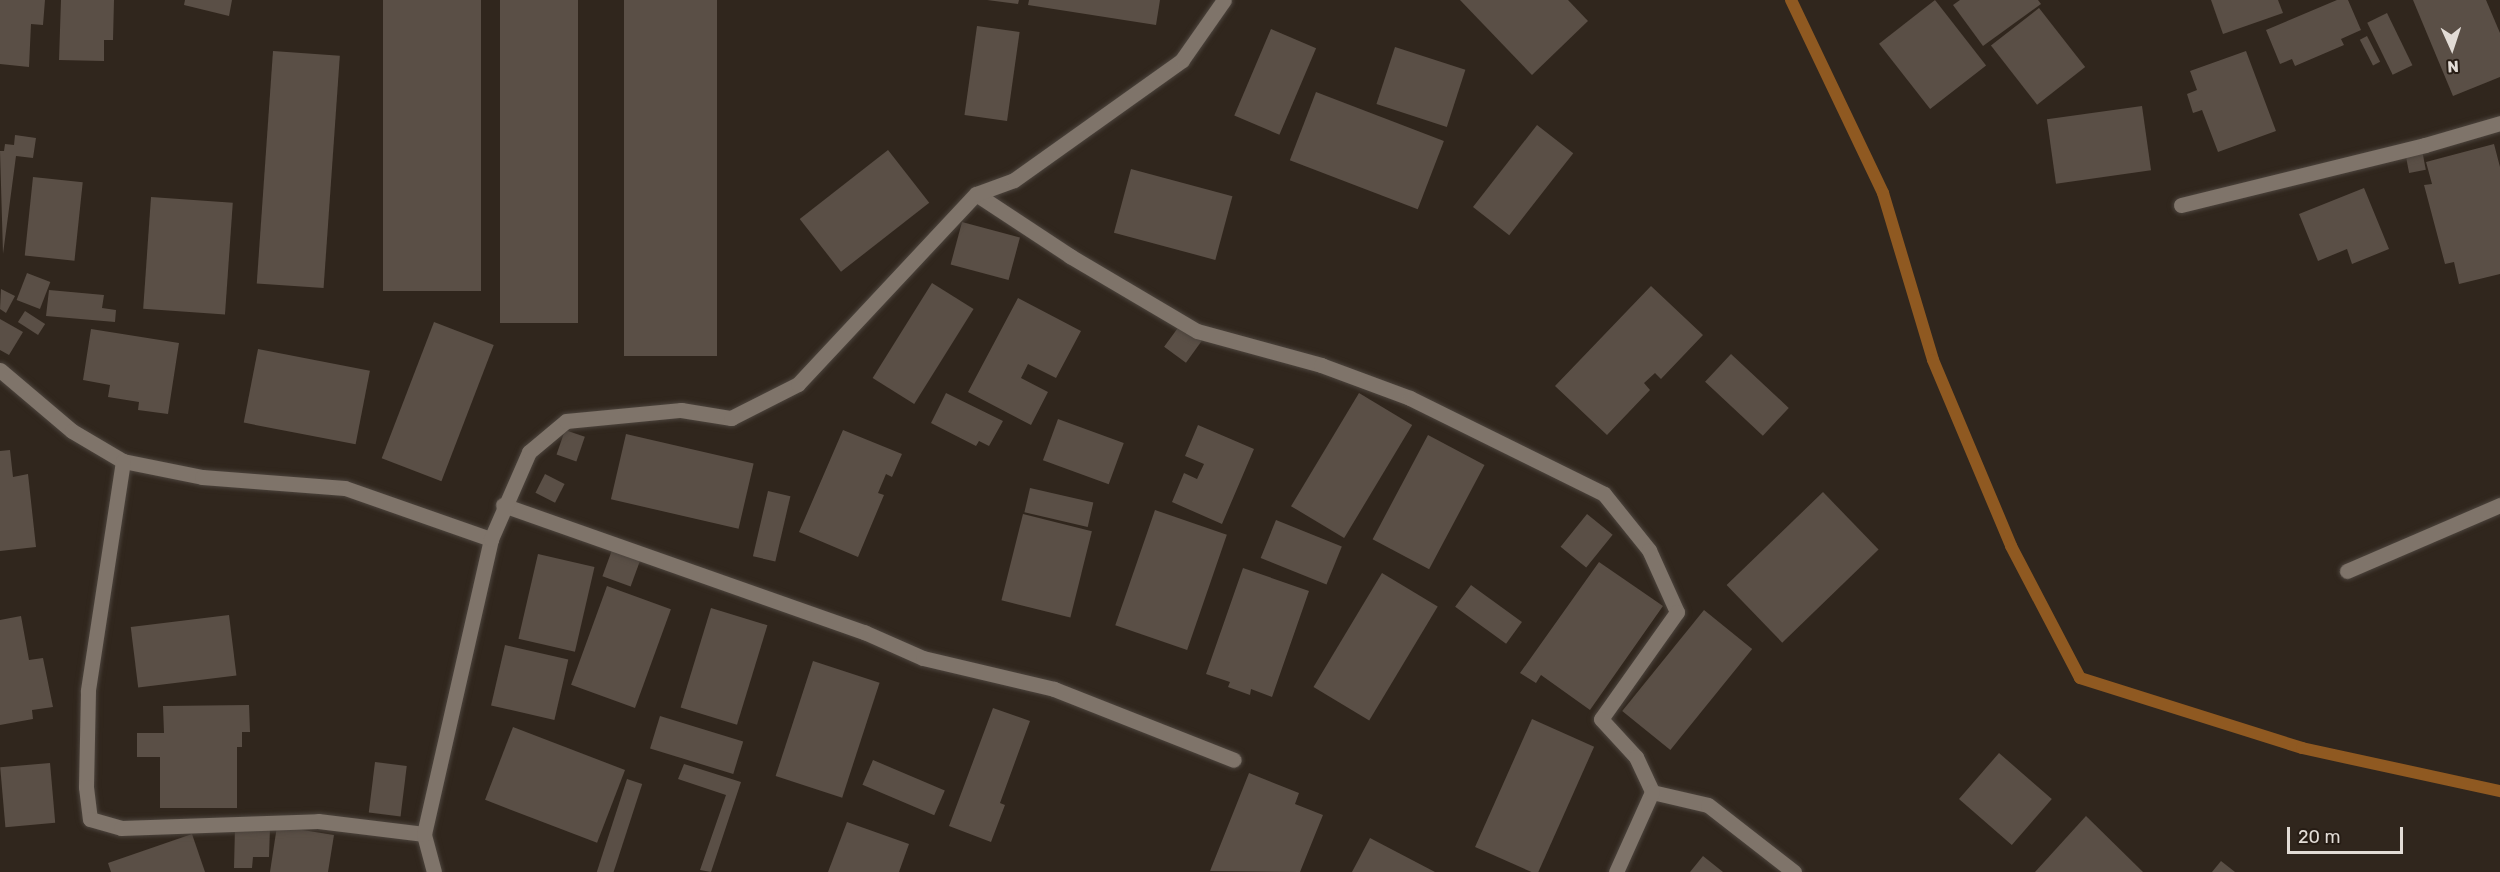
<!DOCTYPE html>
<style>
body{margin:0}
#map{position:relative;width:2500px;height:872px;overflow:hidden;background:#30261d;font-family:Rubik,sans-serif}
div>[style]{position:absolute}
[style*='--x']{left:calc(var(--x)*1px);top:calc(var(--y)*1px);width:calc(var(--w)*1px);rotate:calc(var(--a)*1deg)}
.stream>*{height:12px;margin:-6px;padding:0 6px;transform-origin:6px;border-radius:6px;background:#8f5921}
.building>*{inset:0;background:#5a4f46;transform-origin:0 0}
.roads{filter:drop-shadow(0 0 2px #4c443d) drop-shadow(0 0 2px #4c443d)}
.minor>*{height:15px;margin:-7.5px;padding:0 7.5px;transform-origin:7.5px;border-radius:7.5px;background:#7f746a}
span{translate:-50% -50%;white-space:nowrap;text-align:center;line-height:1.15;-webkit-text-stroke:6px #261c14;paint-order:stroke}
.north{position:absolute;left:2422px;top:18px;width:60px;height:60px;-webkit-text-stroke:4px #261c14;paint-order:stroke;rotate:177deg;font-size:16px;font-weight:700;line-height:24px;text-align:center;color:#e2dcd6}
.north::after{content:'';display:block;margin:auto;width:21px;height:27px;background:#e2dcd6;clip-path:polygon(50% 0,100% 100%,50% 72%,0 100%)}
.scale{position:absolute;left:2287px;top:827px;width:116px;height:27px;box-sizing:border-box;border:3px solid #e2dcd6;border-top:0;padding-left:8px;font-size:18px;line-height:21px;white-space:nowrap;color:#e2dcd6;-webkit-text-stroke:4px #261c14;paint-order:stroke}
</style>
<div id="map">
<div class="stream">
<div style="--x:1791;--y:0;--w:214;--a:64.5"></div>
<div style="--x:1883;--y:193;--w:174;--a:73.3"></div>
<div style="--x:1933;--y:360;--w:202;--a:67.2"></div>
<div style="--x:2011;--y:546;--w:149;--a:62.4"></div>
<div style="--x:2080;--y:678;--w:233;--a:17.5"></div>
<div style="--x:2302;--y:748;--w:203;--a:12.3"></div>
</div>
<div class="building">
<div style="clip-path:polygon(0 0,45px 0,43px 25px,31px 24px,29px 67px,0 64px)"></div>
<div style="clip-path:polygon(61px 0,114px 0,113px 40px,104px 40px,104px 61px,59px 60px)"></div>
<div style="clip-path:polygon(185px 0,232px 0,229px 16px,184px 5px)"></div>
<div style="left:383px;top:0;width:98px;height:291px"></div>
<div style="left:500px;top:0;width:78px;height:323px"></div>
<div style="left:624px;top:0;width:93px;height:356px"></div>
<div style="clip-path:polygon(987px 0,1019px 0,1018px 4px)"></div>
<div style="clip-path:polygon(1029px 0,1160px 0,1156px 25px,1028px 5px)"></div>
<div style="clip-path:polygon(1460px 0,1568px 0,1588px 21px,1532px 75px)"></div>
<div style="left:1935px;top:0;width:83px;height:71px;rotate:52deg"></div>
<div style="clip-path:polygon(1960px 0,2038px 0,2041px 4px,1983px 46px,1953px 5px)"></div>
<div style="clip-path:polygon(2211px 0,2278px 0,2283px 13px,2223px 34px)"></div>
<div style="clip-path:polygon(2337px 0,2348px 0,2361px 30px,2341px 39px,2344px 45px,2295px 66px,2292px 59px,2280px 64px,2266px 30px)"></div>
<div style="clip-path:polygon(2413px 0,2486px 0,2500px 33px,2500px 77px,2453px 96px)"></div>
<div style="left:2039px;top:8px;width:75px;height:61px;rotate:52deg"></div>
<div style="left:2387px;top:13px;width:58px;height:22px;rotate:64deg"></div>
<div style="left:977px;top:26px;width:43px;height:90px;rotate:8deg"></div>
<div style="left:1271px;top:29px;width:49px;height:94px;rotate:23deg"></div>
<div style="left:2367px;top:36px;width:29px;height:8px;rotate:63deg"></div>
<div style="left:1395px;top:47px;width:74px;height:60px;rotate:18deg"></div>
<div style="left:273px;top:51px;width:67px;height:233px;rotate:4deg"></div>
<div style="clip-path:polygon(2246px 51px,2276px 131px,2218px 152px,2202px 110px,2193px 113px,2187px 94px,2197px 90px,2190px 71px)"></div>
<div style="left:1316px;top:92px;width:137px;height:73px;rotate:21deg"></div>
<div style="left:2142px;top:106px;width:65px;height:96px;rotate:82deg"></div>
<div style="left:1537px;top:125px;width:46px;height:104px;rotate:38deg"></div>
<div style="clip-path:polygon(15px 135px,36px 138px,33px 158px,16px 156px,3px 254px,0 151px,4px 151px,5px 144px,14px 145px)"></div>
<div style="clip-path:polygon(2494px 144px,2500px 167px,2500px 274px,2459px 284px,2454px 262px,2445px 264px,2424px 185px,2432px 184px,2426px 162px)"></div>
<div style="left:888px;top:150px;width:67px;height:112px;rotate:52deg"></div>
<div style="left:2422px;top:150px;width:20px;height:17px;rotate:79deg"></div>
<div style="left:1131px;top:169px;width:105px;height:66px;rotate:15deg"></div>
<div style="left:33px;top:177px;width:50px;height:79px;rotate:6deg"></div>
<div style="clip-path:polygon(2364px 188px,2389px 249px,2352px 264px,2347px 249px,2318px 261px,2299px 214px)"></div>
<div style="left:151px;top:197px;width:82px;height:112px;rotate:4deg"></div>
<div style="left:962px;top:222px;width:60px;height:44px;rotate:15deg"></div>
<div style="left:27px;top:273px;width:25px;height:29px;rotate:21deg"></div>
<div style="left:932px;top:283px;width:49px;height:112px;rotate:32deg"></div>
<div style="clip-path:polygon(1651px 286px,1703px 335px,1661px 379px,1655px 373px,1644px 383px,1650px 390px,1607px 435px,1555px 386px)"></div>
<div style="clip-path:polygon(1px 289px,15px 296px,6px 313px,0 309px)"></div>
<div style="clip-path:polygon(49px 290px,104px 295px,102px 308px,116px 310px,115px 322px,46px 316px)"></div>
<div style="clip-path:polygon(1018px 298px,1081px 331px,1056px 378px,1028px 364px,1021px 378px,1048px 392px,1031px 425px,968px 392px)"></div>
<div style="left:25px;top:311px;width:24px;height:13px;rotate:33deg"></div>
<div style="clip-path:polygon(0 319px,23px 332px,9px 355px,0 350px)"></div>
<div style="left:434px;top:322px;width:64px;height:146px;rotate:21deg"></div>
<div style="left:1180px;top:325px;width:27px;height:27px;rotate:36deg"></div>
<div style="clip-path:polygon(91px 329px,179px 343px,168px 414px,138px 410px,139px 402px,108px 397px,110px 385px,83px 380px)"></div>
<div style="left:258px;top:349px;width:114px;height:75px;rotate:11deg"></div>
<div style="left:1731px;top:354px;width:79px;height:38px;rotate:43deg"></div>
<div style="clip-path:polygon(946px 393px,1003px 421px,989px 446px,979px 441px,976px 446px,931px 423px)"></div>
<div style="left:1359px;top:393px;width:62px;height:132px;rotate:31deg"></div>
<div style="left:1058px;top:419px;width:70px;height:44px;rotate:20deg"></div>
<div style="clip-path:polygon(1198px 425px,1254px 449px,1222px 524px,1172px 502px,1184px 473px,1197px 479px,1204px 464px,1185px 456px)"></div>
<div style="left:565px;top:430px;width:21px;height:26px;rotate:19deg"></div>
<div style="clip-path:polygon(843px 430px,902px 454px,892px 477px,886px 474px,878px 493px,884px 495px,858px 557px,799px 532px)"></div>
<div style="left:626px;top:434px;width:131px;height:67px;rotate:13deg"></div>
<div style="left:1428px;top:435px;width:64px;height:118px;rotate:28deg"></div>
<div style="clip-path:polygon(10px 450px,13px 477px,28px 474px,36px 547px,0 551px,0 451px)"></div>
<div style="left:545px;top:474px;width:22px;height:21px;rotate:27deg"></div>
<div style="left:1030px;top:488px;width:65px;height:25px;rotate:13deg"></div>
<div style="left:768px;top:491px;width:23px;height:67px;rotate:13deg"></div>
<div style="left:1823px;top:492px;width:80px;height:134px;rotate:46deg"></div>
<div style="left:1155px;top:510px;width:76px;height:122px;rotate:19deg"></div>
<div style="left:1023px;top:514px;width:71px;height:89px;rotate:14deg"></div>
<div style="left:1587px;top:514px;width:33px;height:42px;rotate:39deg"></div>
<div style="left:1276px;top:520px;width:71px;height:41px;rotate:22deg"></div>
<div style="left:612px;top:550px;width:30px;height:28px;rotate:20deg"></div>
<div style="left:538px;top:554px;width:58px;height:87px;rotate:13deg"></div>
<div style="clip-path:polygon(1599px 562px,1663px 606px,1590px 710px,1541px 675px,1536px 683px,1520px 673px)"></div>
<div style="clip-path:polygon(1243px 568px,1309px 591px,1272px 697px,1251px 689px,1250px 695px,1228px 687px,1230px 682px,1206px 674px)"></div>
<div style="left:1382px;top:573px;width:65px;height:133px;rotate:31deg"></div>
<div style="left:1471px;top:585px;width:63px;height:27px;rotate:36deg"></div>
<div style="left:607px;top:586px;width:68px;height:105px;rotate:20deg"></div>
<div style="left:711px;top:608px;width:59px;height:104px;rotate:17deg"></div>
<div style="left:1704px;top:610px;width:62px;height:130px;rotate:39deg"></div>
<div style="left:229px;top:615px;width:61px;height:99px;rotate:83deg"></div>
<div style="clip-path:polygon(21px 616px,29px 660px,43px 658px,53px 707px,32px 710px,33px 719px,0 725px,0 620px)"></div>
<div style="left:505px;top:645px;width:65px;height:62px;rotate:13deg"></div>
<div style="left:813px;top:661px;width:70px;height:121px;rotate:18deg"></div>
<div style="clip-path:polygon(249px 705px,250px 732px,242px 732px,242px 747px,237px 747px,237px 808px,160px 808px,160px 757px,137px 757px,137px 733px,164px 733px,163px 706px)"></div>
<div style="clip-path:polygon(993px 708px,1030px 721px,1000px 803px,1005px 805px,991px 842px,949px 826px)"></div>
<div style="left:660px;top:716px;width:87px;height:34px;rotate:17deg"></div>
<div style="left:1532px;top:719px;width:68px;height:140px;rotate:24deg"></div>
<div style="left:513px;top:727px;width:120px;height:78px;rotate:21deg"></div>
<div style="left:1999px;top:753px;width:70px;height:61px;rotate:41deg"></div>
<div style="left:873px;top:760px;width:78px;height:27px;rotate:23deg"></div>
<div style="left:375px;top:762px;width:32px;height:51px;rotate:7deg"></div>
<div style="left:50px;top:763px;width:60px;height:50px;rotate:85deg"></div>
<div style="clip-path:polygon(684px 764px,741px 782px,711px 872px,700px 870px,726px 795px,678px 779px)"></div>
<div style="clip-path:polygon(1249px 773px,1299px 793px,1295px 804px,1323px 815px,1300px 872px,1210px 871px)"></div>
<div style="left:627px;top:779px;width:16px;height:98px;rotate:18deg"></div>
<div style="clip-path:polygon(2086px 816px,2143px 872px,2035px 872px)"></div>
<div style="clip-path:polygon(847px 822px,909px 844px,899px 872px,828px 872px)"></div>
<div style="clip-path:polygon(277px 826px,334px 835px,328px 872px,270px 872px)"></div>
<div style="clip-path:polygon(235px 827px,270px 828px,269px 857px,253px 857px,252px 868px,234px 868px)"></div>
<div style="clip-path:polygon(192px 834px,205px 872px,111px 872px,108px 863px)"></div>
<div style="clip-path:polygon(1370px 838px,1435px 872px,1352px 872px)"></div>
<div style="clip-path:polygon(1703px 856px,1723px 872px,1690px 872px)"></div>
<div style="clip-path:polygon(2221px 861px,2235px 872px,2212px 872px)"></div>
</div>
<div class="roads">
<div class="minor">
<div style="--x:976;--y:194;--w:113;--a:33.4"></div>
<div style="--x:1070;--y:256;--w:147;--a:30.6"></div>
<div style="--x:1197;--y:331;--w:129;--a:15.3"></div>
<div style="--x:1321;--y:365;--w:95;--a:20.3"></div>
<div style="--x:1410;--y:398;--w:216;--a:26.3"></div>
<div style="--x:1604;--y:494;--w:72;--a:51.2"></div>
<div style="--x:1649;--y:550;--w:68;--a:65.7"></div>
<div style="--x:1677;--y:612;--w:131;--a:125.4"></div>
<div style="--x:1601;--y:719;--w:52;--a:47.4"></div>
<div style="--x:1636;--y:757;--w:38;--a:65"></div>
<div style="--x:1652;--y:792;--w:57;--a:13.1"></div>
<div style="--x:1708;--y:805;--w:109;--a:37.9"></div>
<div style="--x:2181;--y:205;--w:251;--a:-13.8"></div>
<div style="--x:2425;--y:145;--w:78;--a:-16.3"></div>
<div style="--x:0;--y:370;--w:94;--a:40.3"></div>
<div style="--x:72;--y:431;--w:59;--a:30.5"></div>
<div style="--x:123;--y:461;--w:81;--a:11.4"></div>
<div style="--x:202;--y:477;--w:143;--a:4.4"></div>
<div style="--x:345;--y:488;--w:155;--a:19.3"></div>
<div style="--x:123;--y:461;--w:233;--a:98.7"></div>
<div style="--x:88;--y:691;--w:96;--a:91.2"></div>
<div style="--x:86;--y:787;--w:32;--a:83"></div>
<div style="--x:90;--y:819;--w:32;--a:16"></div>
<div style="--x:121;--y:828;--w:197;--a:-2"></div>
<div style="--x:318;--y:821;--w:107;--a:7"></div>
<div style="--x:503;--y:505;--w:383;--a:19.4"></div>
<div style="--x:864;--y:632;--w:64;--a:23.8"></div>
<div style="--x:923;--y:658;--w:135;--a:13.3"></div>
<div style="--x:1054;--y:689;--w:193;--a:21.5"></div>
<div style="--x:2347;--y:571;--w:167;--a:-23.3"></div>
<div style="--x:434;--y:872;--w:39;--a:-105"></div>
<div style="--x:424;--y:834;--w:303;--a:-77.2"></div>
<div style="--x:491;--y:539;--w:95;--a:-66.4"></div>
<div style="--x:529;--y:452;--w:48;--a:-40"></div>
<div style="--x:566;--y:421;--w:116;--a:-5.5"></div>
<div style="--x:681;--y:410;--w:51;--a:9.1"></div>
<div style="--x:731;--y:418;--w:75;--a:-26.9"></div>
<div style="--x:798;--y:384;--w:260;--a:-46.9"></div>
<div style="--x:976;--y:194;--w:40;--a:-20.2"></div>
<div style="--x:1014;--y:180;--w:206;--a:-35.5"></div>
<div style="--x:1182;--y:60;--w:73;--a:-55"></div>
<div style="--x:1616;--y:872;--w:88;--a:-65.8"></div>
</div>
</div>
<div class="north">N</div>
<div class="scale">20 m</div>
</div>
